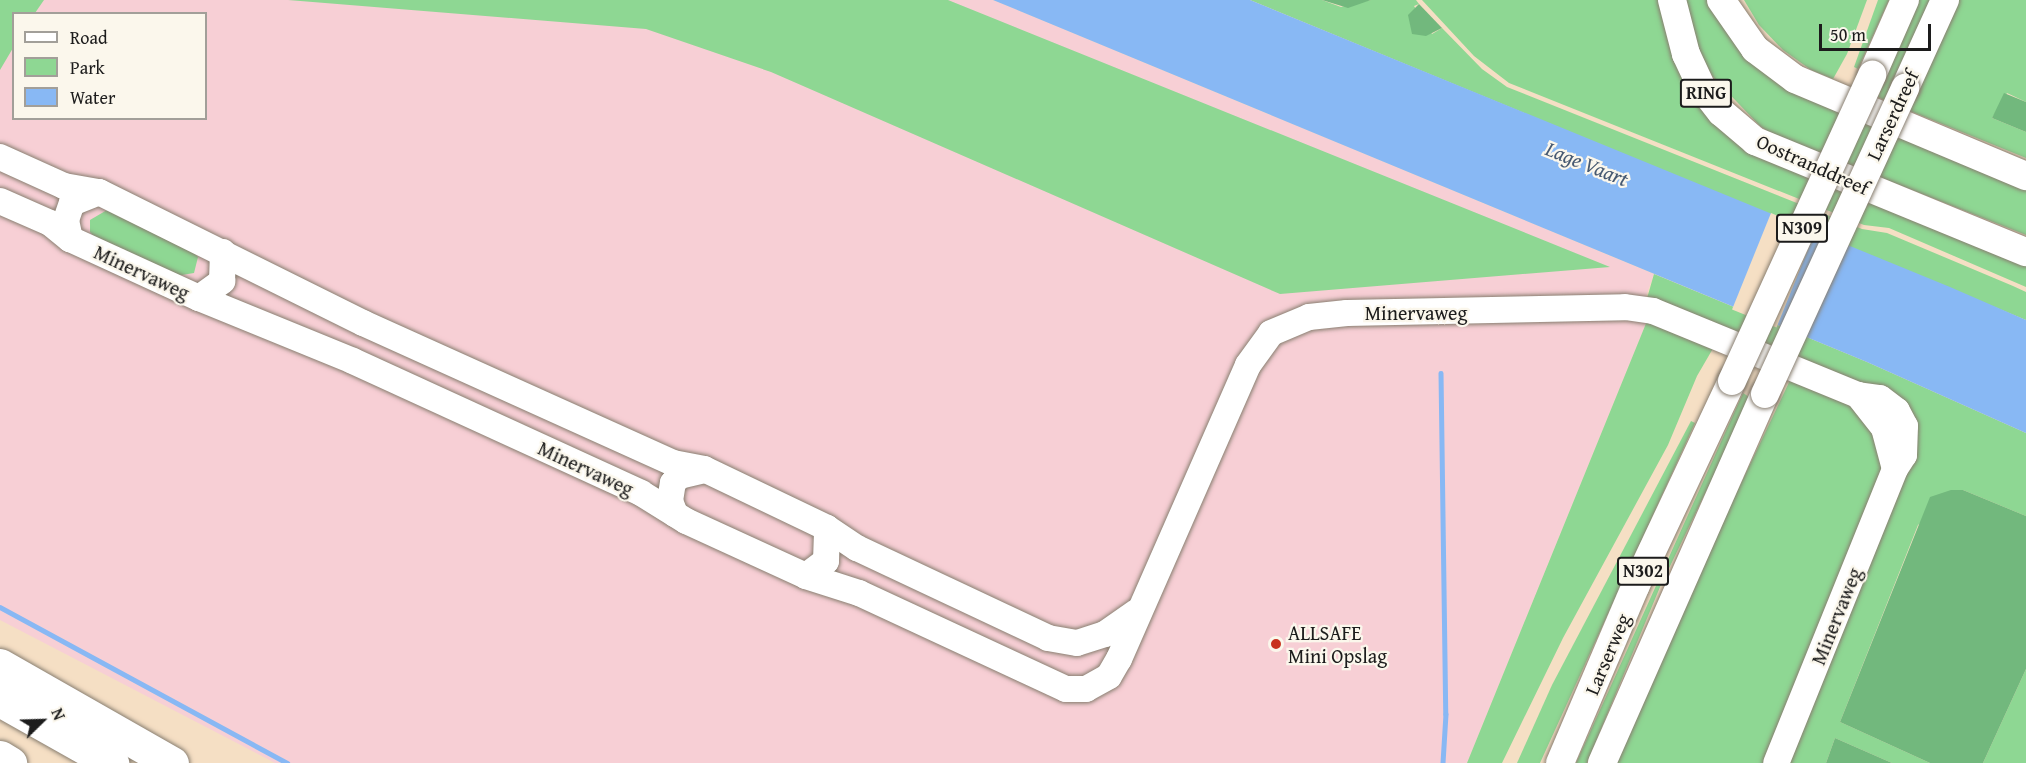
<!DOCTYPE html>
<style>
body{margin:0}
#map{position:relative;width:2026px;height:763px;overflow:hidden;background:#f5dfc4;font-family:"Gentium Book Plus",serif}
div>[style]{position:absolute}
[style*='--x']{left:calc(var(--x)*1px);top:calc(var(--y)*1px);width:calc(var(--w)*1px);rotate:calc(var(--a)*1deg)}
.built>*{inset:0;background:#f7cfd5}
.green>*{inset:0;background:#8ed793}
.forest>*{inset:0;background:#72b87d}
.water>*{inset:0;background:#88b8f4}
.pier>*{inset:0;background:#f5dfc4;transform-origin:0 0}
.stream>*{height:4.5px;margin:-2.25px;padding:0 2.25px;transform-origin:2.25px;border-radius:2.25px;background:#88b8f4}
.roads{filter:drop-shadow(0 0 2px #887e70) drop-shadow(0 0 2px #887e70)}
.secondary>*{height:26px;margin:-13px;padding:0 13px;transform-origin:13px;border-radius:13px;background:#fff}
.primary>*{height:28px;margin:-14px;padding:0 14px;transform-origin:14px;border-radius:14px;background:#fff}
.highway>*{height:33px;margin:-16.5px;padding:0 16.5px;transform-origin:16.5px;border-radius:16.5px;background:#fff}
.bridges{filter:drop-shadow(0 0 2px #887e70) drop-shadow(0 0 2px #887e70)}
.primary-bridge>*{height:28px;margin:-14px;padding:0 14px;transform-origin:14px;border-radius:14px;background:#fff}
.dots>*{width:16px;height:16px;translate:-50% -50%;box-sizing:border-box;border:3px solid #fbf7ec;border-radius:50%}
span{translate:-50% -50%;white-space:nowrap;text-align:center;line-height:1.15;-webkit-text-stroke:4.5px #fbf7ec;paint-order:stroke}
.shield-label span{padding:2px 4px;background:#fbf7ec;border:2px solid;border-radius:4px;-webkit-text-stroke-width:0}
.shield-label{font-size:18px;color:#1c1c1c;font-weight:700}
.street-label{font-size:20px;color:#1c1c1c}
.poi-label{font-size:20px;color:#1c1c1c}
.left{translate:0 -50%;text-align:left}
.water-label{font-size:21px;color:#475a72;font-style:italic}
.legend{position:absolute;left:12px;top:12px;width:195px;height:108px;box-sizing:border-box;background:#fbf7ec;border:2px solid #a29f99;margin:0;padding:8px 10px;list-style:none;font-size:18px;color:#1c1c1c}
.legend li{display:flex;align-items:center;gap:12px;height:30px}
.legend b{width:30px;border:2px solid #a29f99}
.north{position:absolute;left:12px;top:691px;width:60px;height:60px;-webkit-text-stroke:4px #fbf7ec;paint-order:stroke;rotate:67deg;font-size:16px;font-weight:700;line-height:24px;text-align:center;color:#1c1c1c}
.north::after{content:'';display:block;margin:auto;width:21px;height:27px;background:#1c1c1c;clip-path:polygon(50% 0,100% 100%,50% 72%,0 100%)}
.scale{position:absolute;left:1819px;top:24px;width:112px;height:27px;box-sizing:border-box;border:3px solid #1c1c1c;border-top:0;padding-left:8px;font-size:18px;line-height:21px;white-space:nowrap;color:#1c1c1c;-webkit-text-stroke:4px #fbf7ec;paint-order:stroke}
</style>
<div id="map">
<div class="built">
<div style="clip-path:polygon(evenodd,0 0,993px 0,1654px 274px,1646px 296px,1647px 321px,1467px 763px,275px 763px,0 620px,0 0,14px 14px,206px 14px,206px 118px,14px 118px,14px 14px)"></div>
</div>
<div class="green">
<div style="clip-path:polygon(0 0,44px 0,35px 13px,14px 14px,13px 48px,0 70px)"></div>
<div style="clip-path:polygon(288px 0,948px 0,1610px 267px,1280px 294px,771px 72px,646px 29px)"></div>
<div style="clip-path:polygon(1250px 0,1322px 0,1341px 7px,1371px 0,1416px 0,1419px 4px,1414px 6px,1432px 34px,1442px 28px,1482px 69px,1507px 87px,1862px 229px,1887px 233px,2013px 286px,2026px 292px,2026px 320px)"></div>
<div style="clip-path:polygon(1422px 0,1668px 0,1714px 110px,2026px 260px,2026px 287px,1889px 228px,1864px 225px,1509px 83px,1474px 56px)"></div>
<div style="clip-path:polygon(1682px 0,1714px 0,1740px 42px,2026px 184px,2026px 235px,1773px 135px,1760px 126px,1713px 77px,1702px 59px)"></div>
<div style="clip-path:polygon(1744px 0,1867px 0,1847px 54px,1833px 79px,1811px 70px,1783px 50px,1759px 25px)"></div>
<div style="clip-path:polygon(1878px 0,1889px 0,1858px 69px,1854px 67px)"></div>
<div style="clip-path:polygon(1917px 0,1935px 0,1884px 100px,1878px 97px)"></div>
<div style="clip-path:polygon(1955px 0,2026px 0,2026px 102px,2007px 93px,1992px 118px,2026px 132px,2026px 158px,1910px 111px)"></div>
<div style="clip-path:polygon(107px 210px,122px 211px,183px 241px,198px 257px,194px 273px,170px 277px,101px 244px,90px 232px,90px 220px)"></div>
<div style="clip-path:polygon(1654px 274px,1867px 362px,2026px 433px,2026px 516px,1963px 490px,1918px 525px,1840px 722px,1930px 763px,1892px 763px,1835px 738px,1826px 763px,1786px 763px,1912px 424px,1646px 302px)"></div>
<div style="clip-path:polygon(1647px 321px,1715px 345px,1697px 376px,1668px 445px,1563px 638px,1502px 763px,1467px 763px)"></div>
<div style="clip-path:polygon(1792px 376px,1864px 410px,1884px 464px,1770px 763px,1615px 763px,1665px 643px)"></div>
<div style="clip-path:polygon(1743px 393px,1751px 398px,1660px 587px,1587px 763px,1576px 763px)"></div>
<div style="clip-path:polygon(1691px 421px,1695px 423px,1540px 763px,1517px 763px,1552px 685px)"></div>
<div style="clip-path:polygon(2026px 669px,2026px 763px,1983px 763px)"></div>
</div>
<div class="forest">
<div style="clip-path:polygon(1322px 0,1371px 0,1348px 8px)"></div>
<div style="clip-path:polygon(1419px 4px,1442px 28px,1426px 36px,1412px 34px,1408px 15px)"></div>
<div style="clip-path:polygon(2004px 93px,2026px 102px,2026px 132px,1992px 118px)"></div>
<div style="clip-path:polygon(1951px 490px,1963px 490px,2026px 516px,2026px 669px,1983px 763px,1930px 763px,1840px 722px,1930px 497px)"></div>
<div style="clip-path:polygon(1835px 738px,1892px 763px,1826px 763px)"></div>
</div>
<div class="water">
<div style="clip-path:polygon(993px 0,1250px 0,1950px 287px,2026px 320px,2026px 433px,1867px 362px)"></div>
</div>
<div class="pier">
<div style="left:1771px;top:213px;width:48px;height:104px;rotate:22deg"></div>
</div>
<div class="stream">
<div style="--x:1441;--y:373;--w:341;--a:89.2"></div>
<div style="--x:1446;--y:714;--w:49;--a:93.5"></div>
<div style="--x:0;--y:607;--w:327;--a:28.5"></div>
</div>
<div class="roads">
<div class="secondary">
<div style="--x:0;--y:157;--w:70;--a:24.4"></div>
<div style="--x:64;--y:186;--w:36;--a:10"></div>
<div style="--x:99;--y:192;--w:295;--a:26.4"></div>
<div style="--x:363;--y:323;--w:340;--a:24.3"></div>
<div style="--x:673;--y:463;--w:32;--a:11"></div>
<div style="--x:704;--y:469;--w:136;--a:25.6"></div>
<div style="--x:827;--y:528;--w:36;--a:34"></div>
<div style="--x:857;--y:548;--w:211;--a:25.2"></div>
<div style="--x:1048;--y:638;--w:29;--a:10"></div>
<div style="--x:1077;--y:643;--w:29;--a:-18"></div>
<div style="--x:1105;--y:634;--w:38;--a:-35"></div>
<div style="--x:0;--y:201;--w:55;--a:23.7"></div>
<div style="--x:50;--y:223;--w:26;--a:39"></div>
<div style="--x:70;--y:239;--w:142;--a:24.6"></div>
<div style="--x:199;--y:298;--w:166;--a:22.2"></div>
<div style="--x:353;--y:361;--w:317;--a:24.6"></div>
<div style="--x:641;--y:493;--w:53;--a:31.9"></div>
<div style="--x:686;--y:521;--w:132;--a:24.6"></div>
<div style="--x:806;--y:576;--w:56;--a:17.8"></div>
<div style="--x:859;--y:593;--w:228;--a:24.9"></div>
<div style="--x:1066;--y:689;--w:20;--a:0"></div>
<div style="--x:1086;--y:689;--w:26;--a:-29"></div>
<div style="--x:1109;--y:676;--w:20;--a:-60"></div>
<div style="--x:1119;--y:659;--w:321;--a:-66.3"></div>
<div style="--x:1248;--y:365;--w:39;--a:-54"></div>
<div style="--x:1271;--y:333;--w:41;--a:-22.8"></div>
<div style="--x:1309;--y:317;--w:38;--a:-6"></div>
<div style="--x:1347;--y:313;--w:278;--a:-1.2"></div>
<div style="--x:1625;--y:307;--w:28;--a:8"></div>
<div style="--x:1653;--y:311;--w:222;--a:22.3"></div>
<div style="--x:1858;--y:395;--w:22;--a:8"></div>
<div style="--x:1880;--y:398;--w:21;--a:37"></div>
<div style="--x:1897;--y:411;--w:17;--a:62"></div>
<div style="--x:1905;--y:426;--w:29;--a:92"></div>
<div style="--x:1904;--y:455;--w:17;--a:123"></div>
<div style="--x:1895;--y:469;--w:317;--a:112"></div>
<div style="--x:70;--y:239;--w:19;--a:-102"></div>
<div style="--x:66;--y:220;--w:18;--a:-71"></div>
<div style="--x:72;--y:203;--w:29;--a:-22"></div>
<div style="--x:199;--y:298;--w:29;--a:-36"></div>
<div style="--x:222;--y:281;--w:29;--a:-88"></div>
<div style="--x:1858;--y:395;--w:42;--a:51.8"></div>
<div style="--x:1884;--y:428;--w:42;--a:75"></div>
<div style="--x:675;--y:514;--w:14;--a:-111"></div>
<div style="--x:670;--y:501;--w:18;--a:-81"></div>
<div style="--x:673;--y:483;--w:9;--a:-49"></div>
<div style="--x:679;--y:476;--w:26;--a:-13"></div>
<div style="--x:806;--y:576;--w:25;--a:-37"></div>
<div style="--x:826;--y:561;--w:33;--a:-88"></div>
</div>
<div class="primary">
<div style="--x:1672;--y:0;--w:56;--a:75.5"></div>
<div style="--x:1686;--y:54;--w:38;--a:65"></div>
<div style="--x:1702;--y:88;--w:31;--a:52"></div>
<div style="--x:1721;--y:112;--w:45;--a:40.5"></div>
<div style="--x:1755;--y:141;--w:293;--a:22.3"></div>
<div style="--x:1721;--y:0;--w:60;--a:55.2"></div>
<div style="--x:1755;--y:49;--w:50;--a:36.9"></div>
<div style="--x:1795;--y:79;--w:251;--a:22.8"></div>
<div style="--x:1872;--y:75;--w:82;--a:-66.3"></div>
<div style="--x:1905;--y:88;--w:97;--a:-65.6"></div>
<div style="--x:1560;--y:763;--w:191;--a:-66.9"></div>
<div style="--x:1635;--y:587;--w:228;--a:-64.8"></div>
<div style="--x:1602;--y:763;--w:403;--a:-66.2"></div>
</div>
<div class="highway">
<div style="--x:0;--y:665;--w:198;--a:29.7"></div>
<div style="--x:0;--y:700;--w:129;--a:29.4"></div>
<div style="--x:0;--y:757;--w:12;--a:31"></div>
</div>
</div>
<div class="bridges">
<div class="primary-bridge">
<div style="--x:1732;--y:381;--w:337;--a:-65.4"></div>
<div style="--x:1765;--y:394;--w:337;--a:-65.4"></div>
</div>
</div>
<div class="dots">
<div style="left:1276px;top:644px;background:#c8321e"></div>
</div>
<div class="shield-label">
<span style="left:1706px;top:93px">RING</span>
<span style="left:1802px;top:228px">N309</span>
<span style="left:1643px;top:571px">N302</span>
</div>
<div class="street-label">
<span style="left:1892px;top:115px;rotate:-65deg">Larserdreef</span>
<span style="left:1813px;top:164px;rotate:24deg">Oostranddreef</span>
<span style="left:142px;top:272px;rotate:25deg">Minervaweg</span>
<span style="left:1416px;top:312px">Minervaweg</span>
<span style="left:586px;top:468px;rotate:25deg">Minervaweg</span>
<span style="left:1836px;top:616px;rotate:-68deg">Minervaweg</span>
<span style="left:1607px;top:654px;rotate:-67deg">Larserweg</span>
</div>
<div class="poi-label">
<span class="left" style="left:1288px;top:644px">ALLSAFE<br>Mini Opslag</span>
</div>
<div class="water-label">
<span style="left:1587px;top:164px;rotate:22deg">Lage Vaart</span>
</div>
<ul class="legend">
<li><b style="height:8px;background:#fff"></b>Road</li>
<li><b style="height:16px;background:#8ed793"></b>Park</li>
<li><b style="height:16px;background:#88b8f4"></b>Water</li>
</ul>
<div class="north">N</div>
<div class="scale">50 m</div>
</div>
